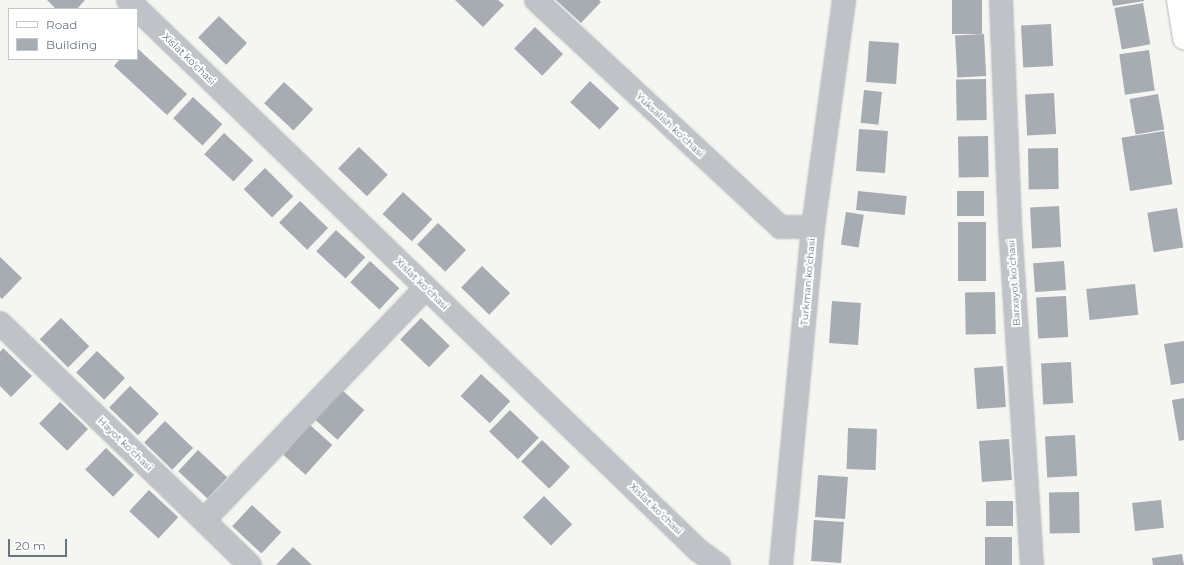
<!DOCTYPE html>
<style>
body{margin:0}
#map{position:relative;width:1184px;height:565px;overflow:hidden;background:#f5f5f2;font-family:Montserrat,sans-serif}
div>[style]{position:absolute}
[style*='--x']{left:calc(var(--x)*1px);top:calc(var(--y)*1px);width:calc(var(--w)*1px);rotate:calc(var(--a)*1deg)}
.building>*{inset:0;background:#a6acb2;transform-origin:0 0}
.roads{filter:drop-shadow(0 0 1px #b3b6ba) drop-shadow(0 0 1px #b3b6ba)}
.minor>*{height:22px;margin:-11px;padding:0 11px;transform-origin:11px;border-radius:11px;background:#bfc2c6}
.primary>*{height:22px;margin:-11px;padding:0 11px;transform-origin:11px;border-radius:11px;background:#fff}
span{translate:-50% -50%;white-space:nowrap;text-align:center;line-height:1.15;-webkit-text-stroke:4px #fff;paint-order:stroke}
.street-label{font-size:10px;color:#687480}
.legend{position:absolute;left:8px;top:8px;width:130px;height:52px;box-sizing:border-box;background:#fff;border:1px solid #c3c7cc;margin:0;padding:5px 7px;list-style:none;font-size:12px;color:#687480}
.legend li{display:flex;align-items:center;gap:8px;height:20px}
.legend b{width:20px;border:1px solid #c3c7cc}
.scale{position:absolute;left:8px;top:539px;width:59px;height:18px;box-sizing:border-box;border:2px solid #687480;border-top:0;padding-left:5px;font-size:12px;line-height:14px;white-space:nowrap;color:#687480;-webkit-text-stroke:3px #fff;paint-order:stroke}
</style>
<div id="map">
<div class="building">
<div style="clip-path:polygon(47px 0,85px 0,77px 9px,56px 9px)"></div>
<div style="clip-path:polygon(455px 0,498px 0,504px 5px,483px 27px)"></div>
<div style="clip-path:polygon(556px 0,599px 0,601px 2px,581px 23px)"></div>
<div style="left:952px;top:0;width:30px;height:34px"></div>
<div style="clip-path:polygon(1112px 0,1144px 0,1144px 1px,1113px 6px)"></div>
<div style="left:1143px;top:3px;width:42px;height:29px;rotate:80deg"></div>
<div style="left:219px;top:16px;width:39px;height:30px;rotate:44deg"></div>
<div style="left:1051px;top:24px;width:42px;height:30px;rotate:87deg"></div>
<div style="left:535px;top:27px;width:39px;height:30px;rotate:44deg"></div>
<div style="left:984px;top:34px;width:42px;height:29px;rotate:87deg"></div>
<div style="left:869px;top:41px;width:30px;height:41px;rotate:4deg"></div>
<div style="clip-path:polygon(137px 48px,187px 94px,167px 115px,114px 66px,120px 59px,137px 59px)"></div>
<div style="left:1149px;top:50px;width:41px;height:30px;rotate:82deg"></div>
<div style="left:986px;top:79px;width:41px;height:30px;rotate:89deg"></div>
<div style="left:590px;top:81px;width:40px;height:29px;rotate:43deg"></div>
<div style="left:284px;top:82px;width:40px;height:29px;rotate:43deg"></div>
<div style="left:864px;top:90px;width:18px;height:33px;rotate:6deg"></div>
<div style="left:1054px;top:93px;width:41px;height:29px;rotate:87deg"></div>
<div style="left:1158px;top:94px;width:36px;height:29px;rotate:80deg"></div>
<div style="left:193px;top:97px;width:40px;height:29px;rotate:43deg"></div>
<div style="left:859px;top:129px;width:29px;height:42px;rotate:4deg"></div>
<div style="left:1164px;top:131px;width:54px;height:43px;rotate:81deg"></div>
<div style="left:224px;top:133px;width:40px;height:29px;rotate:43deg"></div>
<div style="left:988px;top:136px;width:41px;height:30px;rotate:89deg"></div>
<div style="left:359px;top:147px;width:40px;height:30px;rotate:44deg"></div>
<div style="left:1058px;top:148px;width:41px;height:30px;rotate:89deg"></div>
<div style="left:265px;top:168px;width:40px;height:30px;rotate:45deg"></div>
<div style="left:858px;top:191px;width:49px;height:19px;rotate:6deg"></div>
<div style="left:984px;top:191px;width:25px;height:27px;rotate:90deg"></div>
<div style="left:403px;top:192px;width:40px;height:30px;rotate:43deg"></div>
<div style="left:300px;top:201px;width:39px;height:30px;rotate:44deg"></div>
<div style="left:1059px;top:206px;width:41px;height:29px;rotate:87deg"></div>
<div style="left:1177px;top:208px;width:40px;height:30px;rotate:81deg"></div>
<div style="left:846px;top:212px;width:18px;height:33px;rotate:9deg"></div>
<div style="left:986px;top:222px;width:59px;height:28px;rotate:90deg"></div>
<div style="left:438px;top:223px;width:39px;height:30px;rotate:44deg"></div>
<div style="left:336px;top:230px;width:40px;height:29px;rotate:43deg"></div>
<div style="clip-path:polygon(0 257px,22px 278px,2px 299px,0 297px)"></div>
<div style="left:370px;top:261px;width:40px;height:29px;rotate:43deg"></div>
<div style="left:1064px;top:261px;width:29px;height:31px;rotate:86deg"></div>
<div style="left:482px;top:266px;width:39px;height:30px;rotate:44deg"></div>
<div style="left:1135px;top:284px;width:31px;height:49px;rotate:84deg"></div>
<div style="left:995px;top:292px;width:42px;height:30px;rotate:89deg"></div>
<div style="left:1066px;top:296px;width:41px;height:30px;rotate:87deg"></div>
<div style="left:832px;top:301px;width:29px;height:42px;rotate:4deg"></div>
<div style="left:61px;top:318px;width:40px;height:30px;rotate:45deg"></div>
<div style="left:421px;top:318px;width:40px;height:30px;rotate:44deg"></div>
<div style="clip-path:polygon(1184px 341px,1184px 383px,1171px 385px,1164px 344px)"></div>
<div style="clip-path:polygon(3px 348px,32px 376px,11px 397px,0 386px,0 352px)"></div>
<div style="left:97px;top:351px;width:39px;height:30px;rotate:44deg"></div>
<div style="left:1071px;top:362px;width:41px;height:30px;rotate:87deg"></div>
<div style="left:1003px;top:366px;width:41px;height:29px;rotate:86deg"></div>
<div style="left:481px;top:374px;width:40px;height:30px;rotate:43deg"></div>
<div style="left:130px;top:386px;width:40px;height:30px;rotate:44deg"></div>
<div style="left:342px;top:390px;width:30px;height:40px;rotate:42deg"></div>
<div style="clip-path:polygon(1184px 398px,1184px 440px,1179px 441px,1172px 400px)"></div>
<div style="left:60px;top:402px;width:39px;height:30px;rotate:44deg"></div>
<div style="left:510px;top:410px;width:40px;height:30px;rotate:44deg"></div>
<div style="left:165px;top:421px;width:39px;height:30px;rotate:44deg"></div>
<div style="left:310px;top:425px;width:30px;height:40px;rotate:42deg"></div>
<div style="left:848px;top:428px;width:29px;height:41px;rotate:2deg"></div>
<div style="left:1075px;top:435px;width:41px;height:30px;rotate:87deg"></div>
<div style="left:1009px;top:439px;width:41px;height:30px;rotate:86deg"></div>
<div style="left:542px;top:440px;width:39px;height:30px;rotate:44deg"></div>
<div style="left:106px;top:448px;width:39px;height:30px;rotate:44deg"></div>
<div style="left:198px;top:450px;width:40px;height:29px;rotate:43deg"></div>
<div style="left:818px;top:475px;width:30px;height:42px;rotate:4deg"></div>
<div style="left:149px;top:490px;width:40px;height:29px;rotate:43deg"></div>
<div style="left:1079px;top:492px;width:41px;height:30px;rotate:89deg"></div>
<div style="left:544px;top:496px;width:40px;height:30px;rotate:45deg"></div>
<div style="left:1161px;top:500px;width:28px;height:29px;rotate:84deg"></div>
<div style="left:1013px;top:501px;width:25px;height:27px;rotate:90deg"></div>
<div style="left:252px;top:505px;width:40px;height:29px;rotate:43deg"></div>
<div style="left:814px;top:520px;width:30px;height:41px;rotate:4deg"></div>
<div style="left:985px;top:537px;width:27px;height:28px"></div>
<div style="clip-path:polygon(293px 547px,312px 565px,276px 565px)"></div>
<div style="clip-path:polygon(1182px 554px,1184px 565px,1153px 565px,1152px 558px)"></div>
</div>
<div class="roads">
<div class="minor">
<div style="--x:128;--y:0;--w:792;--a:43.98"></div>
<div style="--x:698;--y:550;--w:26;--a:36"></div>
<div style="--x:536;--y:0;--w:333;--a:42.9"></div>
<div style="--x:780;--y:227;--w:33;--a:0"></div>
<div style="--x:1001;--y:0;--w:225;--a:87.7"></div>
<div style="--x:1010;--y:225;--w:341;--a:86.3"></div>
<div style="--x:0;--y:323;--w:348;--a:44.1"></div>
<div style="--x:204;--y:520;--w:321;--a:-46.3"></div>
<div style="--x:781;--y:565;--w:340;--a:-84.6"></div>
<div style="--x:813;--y:227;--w:229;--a:-82.2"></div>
</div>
<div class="primary">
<div style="--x:1178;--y:0;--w:39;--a:81"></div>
</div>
</div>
<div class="street-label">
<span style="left:189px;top:59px;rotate:44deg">Xislat ko'chasi</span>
<span style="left:670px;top:125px;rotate:43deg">Yuksalish ko'chasi</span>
<span style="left:808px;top:282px;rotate:-85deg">Turkman ko'chasi</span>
<span style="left:1014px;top:283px;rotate:-94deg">Barxayot ko'chasi</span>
<span style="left:422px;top:284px;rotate:44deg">Xislat ko'chasi</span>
<span style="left:125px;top:444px;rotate:44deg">Hayot ko'chasi</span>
<span style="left:656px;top:509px;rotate:44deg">Xislat ko'chasi</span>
</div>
<ul class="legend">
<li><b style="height:5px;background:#fff"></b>Road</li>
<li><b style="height:11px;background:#a6acb2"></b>Building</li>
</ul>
<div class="scale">20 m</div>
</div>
